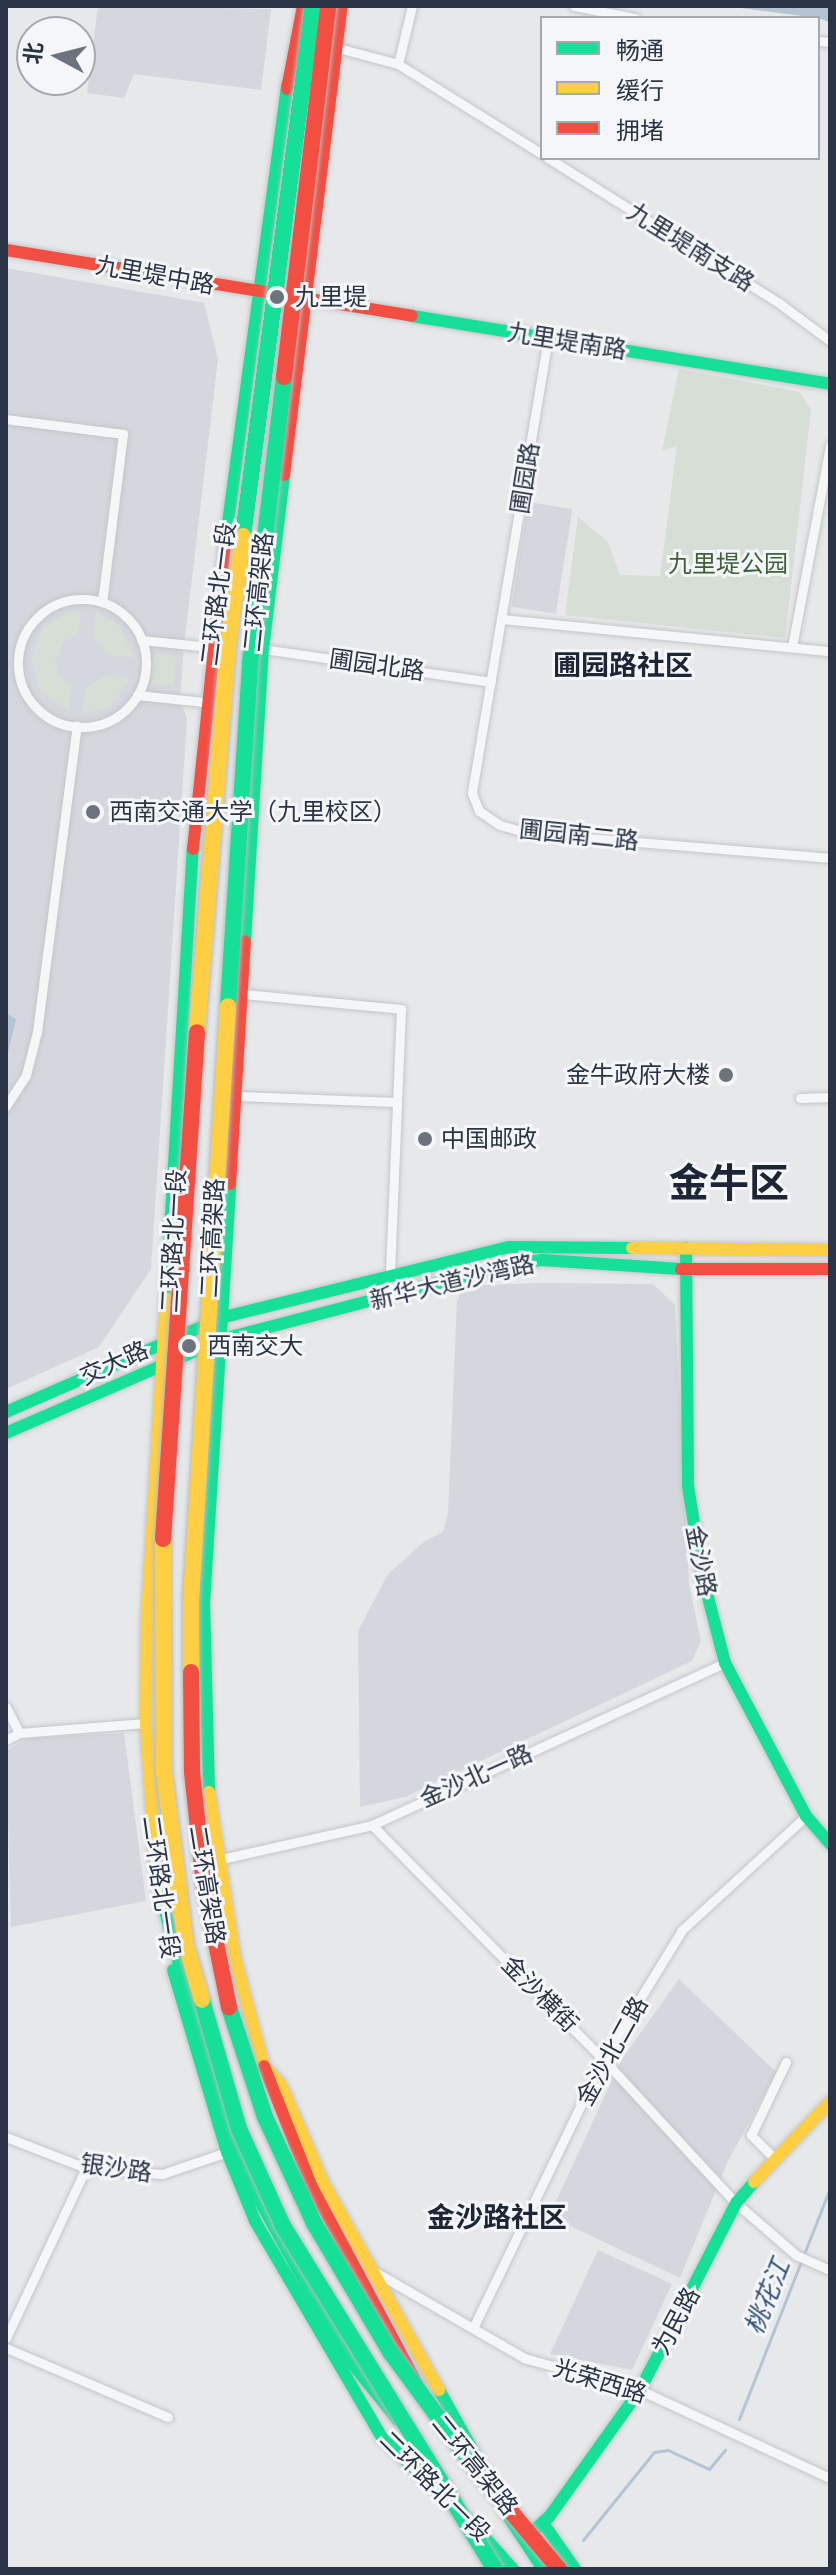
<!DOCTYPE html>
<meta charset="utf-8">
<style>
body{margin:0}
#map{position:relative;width:836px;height:2575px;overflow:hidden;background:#e6e8ea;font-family:"DM Sans","Noto Sans SC",sans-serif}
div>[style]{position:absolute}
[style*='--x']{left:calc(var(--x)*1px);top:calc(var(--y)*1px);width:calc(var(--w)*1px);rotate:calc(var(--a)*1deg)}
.built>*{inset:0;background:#d4d7dd;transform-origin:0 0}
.green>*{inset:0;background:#d6ded6;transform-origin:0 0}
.water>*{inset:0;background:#b4c4d5}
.stream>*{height:3px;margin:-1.5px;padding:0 1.5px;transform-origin:1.5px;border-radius:1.5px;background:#b4c4d5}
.roads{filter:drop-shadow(0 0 2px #c4c6c8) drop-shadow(0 0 2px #c4c6c8)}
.street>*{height:9px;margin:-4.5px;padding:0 4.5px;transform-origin:4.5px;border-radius:4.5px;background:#f5f6f7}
.street>.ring{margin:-4.5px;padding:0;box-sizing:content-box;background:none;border:9px solid #f5f6f7;border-radius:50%}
.fast>*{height:12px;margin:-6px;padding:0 6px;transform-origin:6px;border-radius:6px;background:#16e098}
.slow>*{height:12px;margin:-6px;padding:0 6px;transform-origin:6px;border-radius:6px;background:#ffcf43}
.jam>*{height:12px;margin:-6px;padding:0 6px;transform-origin:6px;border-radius:6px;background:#f24e42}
.bridges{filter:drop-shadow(0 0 2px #b8bbbf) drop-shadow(0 0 2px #b8bbbf)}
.fast-bridge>*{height:16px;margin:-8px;padding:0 8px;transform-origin:8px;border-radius:8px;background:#16e098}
.slow-bridge>*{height:16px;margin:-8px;padding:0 8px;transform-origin:8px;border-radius:8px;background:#ffcf43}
.jam-bridge>*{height:16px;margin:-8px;padding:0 8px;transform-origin:8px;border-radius:8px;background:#f24e42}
.dots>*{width:22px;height:22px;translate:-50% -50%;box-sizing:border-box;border:4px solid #f4f6f9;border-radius:50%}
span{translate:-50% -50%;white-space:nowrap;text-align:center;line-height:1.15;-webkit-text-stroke:6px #f4f6f9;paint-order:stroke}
.street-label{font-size:24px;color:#2b3445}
.poi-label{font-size:24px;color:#2b3445}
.left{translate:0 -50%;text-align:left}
.right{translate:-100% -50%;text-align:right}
.park-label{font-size:24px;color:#3f6138}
.water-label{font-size:26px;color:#34527a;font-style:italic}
.quarter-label{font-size:28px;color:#1d2536;font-weight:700}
.town-label{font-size:40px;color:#1d2536;font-weight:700}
.frame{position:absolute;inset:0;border:8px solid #2b3445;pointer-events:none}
.legend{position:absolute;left:540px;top:16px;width:280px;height:144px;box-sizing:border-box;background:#f4f6f9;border:2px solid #a4a8b1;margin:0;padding:10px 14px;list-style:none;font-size:24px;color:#2b3445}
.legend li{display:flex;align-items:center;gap:16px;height:40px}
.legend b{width:40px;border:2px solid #a4a8b1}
.north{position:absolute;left:16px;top:16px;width:80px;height:80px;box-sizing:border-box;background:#f4f6f9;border:2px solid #a4a8b1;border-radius:50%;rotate:277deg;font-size:22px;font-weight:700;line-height:32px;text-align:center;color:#2b3445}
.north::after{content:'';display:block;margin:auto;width:28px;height:36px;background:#6c737f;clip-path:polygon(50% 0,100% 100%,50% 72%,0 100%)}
</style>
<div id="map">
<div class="built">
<div style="clip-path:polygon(98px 6px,271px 9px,261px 90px,134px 74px,124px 98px,87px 93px)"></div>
<div style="clip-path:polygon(6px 268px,204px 303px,218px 359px,184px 645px,180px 700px,187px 718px,151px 1269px,99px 1347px,6px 1389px)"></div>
<div style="left:528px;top:502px;width:45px;height:106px;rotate:9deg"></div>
<div style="clip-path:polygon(537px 1283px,653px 1284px,675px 1305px,689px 1585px,701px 1641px,692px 1661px,405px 1797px,360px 1807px,358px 1631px,388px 1574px,425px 1541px,443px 1532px,448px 1513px,457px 1301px,464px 1286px)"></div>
<div style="clip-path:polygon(124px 1733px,146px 1901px,11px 1927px,6px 1751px,27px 1738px)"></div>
<div style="clip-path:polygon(679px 1979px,776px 2072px,727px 2163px,680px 2278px,549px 2216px,622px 2059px)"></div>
<div style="clip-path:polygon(598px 2250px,672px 2284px,632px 2370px,550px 2354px)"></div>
</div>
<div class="green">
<div style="clip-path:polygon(679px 369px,800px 392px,811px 410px,785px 638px,565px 615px,578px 517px,608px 542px,620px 575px,660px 576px,677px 446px,662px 451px)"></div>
<div style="clip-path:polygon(69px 611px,81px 611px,78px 634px,64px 642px,55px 661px,59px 676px,71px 687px,68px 711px,39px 689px,31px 659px,42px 629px)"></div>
<div style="clip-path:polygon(96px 612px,119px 625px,134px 658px,108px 655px,93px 636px)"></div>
<div style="left:153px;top:654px;width:23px;height:30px;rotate:5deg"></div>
<div style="clip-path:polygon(105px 675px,130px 679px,109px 707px,82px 714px,85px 689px)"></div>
</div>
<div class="water">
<div style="clip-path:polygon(726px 6px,830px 6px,830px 22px,818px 18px)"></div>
<div style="clip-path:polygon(6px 1013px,16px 1019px,6px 1061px)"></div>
</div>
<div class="stream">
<div style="--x:739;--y:2419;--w:248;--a:-68.5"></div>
<div style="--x:583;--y:2540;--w:113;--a:-51.1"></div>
<div style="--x:654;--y:2452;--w:14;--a:-8"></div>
<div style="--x:668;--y:2450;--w:45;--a:24.9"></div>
<div style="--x:709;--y:2469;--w:25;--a:-50"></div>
</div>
<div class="roads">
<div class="street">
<div style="--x:574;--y:6;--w:62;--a:11.1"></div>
<div style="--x:818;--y:41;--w:12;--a:5"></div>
<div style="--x:338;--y:48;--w:62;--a:14.9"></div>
<div style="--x:398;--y:64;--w:170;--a:32"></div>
<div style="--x:398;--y:64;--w:60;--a:-76.4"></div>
<div style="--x:548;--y:158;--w:273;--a:32.1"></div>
<div style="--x:779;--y:303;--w:64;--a:36.7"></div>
<div style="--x:548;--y:338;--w:461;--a:99.5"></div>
<div style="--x:472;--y:793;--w:19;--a:69"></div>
<div style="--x:479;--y:811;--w:25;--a:34"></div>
<div style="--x:500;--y:825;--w:29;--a:16"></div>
<div style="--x:528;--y:833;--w:303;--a:4.7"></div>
<div style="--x:6;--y:419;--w:118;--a:7.3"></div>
<div style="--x:123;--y:434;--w:169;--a:97.1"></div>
<div class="ring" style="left:18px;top:599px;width:119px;height:119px"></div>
<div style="--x:501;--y:619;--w:331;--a:5.6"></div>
<div style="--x:141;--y:640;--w:70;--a:5.7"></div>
<div style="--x:792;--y:647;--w:205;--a:-79.3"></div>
<div style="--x:263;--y:649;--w:230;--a:8.2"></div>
<div style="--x:137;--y:695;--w:67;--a:6"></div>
<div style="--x:243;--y:994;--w:159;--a:5.4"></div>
<div style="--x:401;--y:1009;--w:266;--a:92.4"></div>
<div style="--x:238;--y:1096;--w:158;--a:2.2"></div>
<div style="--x:800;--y:1098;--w:30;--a:-2"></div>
<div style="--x:6;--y:1106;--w:37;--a:-57"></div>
<div style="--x:26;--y:1075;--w:44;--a:-75.7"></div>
<div style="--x:37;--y:1032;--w:309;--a:-82.6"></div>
<div style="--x:6;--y:1707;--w:29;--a:63"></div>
<div style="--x:6;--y:1740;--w:15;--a:-28"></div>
<div style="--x:19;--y:1733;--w:127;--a:-4.5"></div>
<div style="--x:372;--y:1825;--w:329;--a:45.4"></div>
<div style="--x:603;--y:2059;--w:196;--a:47.3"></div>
<div style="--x:736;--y:2203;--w:79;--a:40.9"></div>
<div style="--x:796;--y:2255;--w:37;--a:24"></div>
<div style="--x:217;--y:1860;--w:159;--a:-12.7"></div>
<div style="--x:372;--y:1825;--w:388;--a:-24.7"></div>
<div style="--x:6;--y:2137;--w:86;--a:21.2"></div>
<div style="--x:86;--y:2168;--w:76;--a:4.5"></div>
<div style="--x:162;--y:2174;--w:69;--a:-18.7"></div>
<div style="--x:774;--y:2158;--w:33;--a:-135"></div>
<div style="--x:751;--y:2135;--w:81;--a:-64.4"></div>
<div style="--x:377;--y:2273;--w:170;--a:30"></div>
<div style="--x:524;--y:2358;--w:120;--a:15.4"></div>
<div style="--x:640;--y:2390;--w:209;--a:24.9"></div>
<div style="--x:474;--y:2326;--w:297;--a:-64.2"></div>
<div style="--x:603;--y:2059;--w:151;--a:-58.5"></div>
<div style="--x:682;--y:1930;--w:168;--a:-42.6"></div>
<div style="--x:6;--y:2338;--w:188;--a:-64.8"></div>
<div style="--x:6;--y:2348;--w:176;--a:23.1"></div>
</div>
<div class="fast">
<div style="--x:412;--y:316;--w:423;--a:9.2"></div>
<div style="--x:225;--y:545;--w:465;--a:-82.3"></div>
<div style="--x:245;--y:941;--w:293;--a:-86.5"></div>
<div style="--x:263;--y:649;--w:175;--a:-83.1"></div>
<div style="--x:686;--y:1248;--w:238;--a:89.5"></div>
<div style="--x:688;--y:1486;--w:89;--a:81"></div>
<div style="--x:702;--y:1574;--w:92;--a:75.5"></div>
<div style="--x:725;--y:1663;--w:173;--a:62.1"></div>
<div style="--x:806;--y:1816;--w:37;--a:49"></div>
<div style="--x:166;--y:1299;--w:451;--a:-86.6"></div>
<div style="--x:6;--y:1412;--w:238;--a:-23.5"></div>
<div style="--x:224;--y:1317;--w:293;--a:-13.8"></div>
<div style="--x:509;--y:1247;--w:123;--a:0.5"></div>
<div style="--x:6;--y:1433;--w:236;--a:-23.4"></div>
<div style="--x:223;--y:1339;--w:297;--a:-14.6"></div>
<div style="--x:510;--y:1264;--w:32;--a:-7"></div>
<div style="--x:542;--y:1260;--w:139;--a:3.7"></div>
<div style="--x:209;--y:1792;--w:189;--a:-91.5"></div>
<div style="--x:204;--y:1603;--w:420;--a:-86.4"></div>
<div style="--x:156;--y:1876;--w:127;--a:75.4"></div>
<div style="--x:188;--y:1999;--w:188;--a:71.8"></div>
<div style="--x:247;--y:2178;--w:202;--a:61"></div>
<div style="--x:345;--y:2355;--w:84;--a:50.8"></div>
<div style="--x:173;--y:1970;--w:190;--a:73.5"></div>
<div style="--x:227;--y:2152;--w:74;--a:67.9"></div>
<div style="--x:255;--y:2221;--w:253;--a:59.6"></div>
<div style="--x:383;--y:2439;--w:89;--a:43.2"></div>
<div style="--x:439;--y:2390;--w:102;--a:60.7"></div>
<div style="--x:504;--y:2510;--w:71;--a:56.5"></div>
<div style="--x:470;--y:2521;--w:64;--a:48.1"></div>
<div style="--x:543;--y:2523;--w:56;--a:55.2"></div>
<div style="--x:525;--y:2539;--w:33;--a:-43"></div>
<div style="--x:549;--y:2517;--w:156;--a:-54.4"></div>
<div style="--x:640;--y:2390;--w:210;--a:-62.8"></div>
<div style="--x:736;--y:2203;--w:28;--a:-49"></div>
</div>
<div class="slow">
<div style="--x:632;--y:1248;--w:198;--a:0.6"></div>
<div style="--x:209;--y:1792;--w:168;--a:81.1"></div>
<div style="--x:235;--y:1958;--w:112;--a:75"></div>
<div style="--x:264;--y:2066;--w:25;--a:48"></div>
<div style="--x:281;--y:2085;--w:108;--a:66.5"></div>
<div style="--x:324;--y:2184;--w:236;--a:60.8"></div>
<div style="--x:157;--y:1882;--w:159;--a:-94"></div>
<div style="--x:146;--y:1723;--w:105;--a:-89.5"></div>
<div style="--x:147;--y:1618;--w:320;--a:-86.6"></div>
<div style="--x:754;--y:2182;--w:110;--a:-46.5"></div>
</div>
<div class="jam">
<div style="--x:287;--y:89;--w:85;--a:-79.1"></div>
<div style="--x:6;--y:250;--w:411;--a:9.2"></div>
<div style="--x:284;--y:475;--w:473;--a:-83"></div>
<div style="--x:193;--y:849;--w:306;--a:-84"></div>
<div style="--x:230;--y:1184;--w:243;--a:-86.5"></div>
<div style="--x:681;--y:1269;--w:149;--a:0"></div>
<div style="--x:264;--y:2066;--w:130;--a:68.4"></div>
<div style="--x:312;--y:2187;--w:223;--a:61.9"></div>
</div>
</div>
<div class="bridges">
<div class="fast-bridge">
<div style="--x:243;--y:536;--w:535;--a:-82.48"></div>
<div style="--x:228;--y:1006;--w:344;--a:-86.3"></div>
<div style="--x:250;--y:663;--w:288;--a:-83.2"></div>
<div style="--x:202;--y:2000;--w:134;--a:74"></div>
<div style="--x:239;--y:2129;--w:107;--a:65.6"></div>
<div style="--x:283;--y:2226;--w:403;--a:58.3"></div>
<div style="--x:229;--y:2007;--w:116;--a:71.9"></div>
<div style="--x:265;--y:2117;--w:117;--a:65.2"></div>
<div style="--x:314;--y:2223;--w:151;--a:59.4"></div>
<div style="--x:391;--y:2353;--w:154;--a:53.7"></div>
</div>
<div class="slow-bridge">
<div style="--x:197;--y:1032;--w:387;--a:-85.4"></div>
<div style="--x:228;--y:646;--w:111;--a:-82.2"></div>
<div style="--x:163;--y:1539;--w:233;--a:89.8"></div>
<div style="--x:164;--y:1772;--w:174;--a:82.8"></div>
<div style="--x:186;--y:1945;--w:57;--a:73.8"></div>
<div style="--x:191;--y:1672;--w:73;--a:-90"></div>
<div style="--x:191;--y:1599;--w:594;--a:-86.43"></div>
</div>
<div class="jam-bridge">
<div style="--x:284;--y:377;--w:374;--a:-83.2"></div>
<div style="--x:163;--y:1539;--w:508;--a:-86.16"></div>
<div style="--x:191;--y:1672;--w:100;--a:89.4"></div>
<div style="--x:192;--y:1772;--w:113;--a:83.9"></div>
<div style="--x:204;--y:1884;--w:126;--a:78.5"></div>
<div style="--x:482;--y:2477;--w:120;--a:50.1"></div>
</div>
</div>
<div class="dots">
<div style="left:277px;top:297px;background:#6c737f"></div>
<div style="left:93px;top:812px;background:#6c737f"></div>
<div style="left:726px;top:1075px;background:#6c737f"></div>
<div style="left:425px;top:1139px;background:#6c737f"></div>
<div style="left:189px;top:1346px;background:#6c737f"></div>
</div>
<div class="street-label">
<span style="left:691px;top:247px;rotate:32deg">九里堤南支路</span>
<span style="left:155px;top:275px;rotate:10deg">九里堤中路</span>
<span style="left:567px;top:341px;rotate:9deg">九里堤南路</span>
<span style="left:525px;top:478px;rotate:-81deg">圃园路</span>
<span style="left:258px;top:592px;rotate:-84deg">二环高架路</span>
<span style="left:218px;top:594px;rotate:-83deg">二环路北一段</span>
<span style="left:377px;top:665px;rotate:8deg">圃园北路</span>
<span style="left:579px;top:835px;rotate:6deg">圃园南二路</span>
<span style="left:212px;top:1238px;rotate:-87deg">二环高架路</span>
<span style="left:173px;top:1241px;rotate:-87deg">二环路北一段</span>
<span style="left:452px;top:1282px;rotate:-13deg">新华大道沙湾路</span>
<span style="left:114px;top:1363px;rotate:-24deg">交大路</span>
<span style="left:701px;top:1561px;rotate:79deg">金沙路</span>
<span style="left:476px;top:1776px;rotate:-24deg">金沙北一路</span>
<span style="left:207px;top:1885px;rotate:81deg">二环高架路</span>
<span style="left:161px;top:1887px;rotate:82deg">二环路北一段</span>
<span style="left:540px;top:1994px;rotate:45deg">金沙横街</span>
<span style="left:612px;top:2051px;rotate:-61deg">金沙北二路</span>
<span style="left:116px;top:2168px;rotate:8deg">银沙路</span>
<span style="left:676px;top:2321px;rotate:-62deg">为民路</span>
<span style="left:600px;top:2381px;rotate:17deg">光荣西路</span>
<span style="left:475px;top:2465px;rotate:51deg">二环高架路</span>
<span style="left:435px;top:2486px;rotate:45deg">二环路北一段</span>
</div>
<div class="poi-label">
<span class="left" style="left:295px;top:297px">九里堤</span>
<span class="left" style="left:109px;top:812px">西南交通大学（九里校区）</span>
<span class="right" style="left:710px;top:1075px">金牛政府大楼</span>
<span class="left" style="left:441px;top:1139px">中国邮政</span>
<span class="left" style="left:207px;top:1346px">西南交大</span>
</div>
<div class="park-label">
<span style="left:728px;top:564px">九里堤公园</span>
</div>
<div class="water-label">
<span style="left:768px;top:2297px;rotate:-68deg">桃花江</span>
</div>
<div class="quarter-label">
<span style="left:623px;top:666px">圃园路社区</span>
<span style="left:497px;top:2218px">金沙路社区</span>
</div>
<div class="town-label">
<span style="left:729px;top:1183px">金牛区</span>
</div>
<div class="frame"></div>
<ul class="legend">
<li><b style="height:10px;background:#16e098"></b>畅通</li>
<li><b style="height:10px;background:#ffcf43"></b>缓行</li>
<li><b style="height:10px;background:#f24e42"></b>拥堵</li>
</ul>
<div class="north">北</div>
</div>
